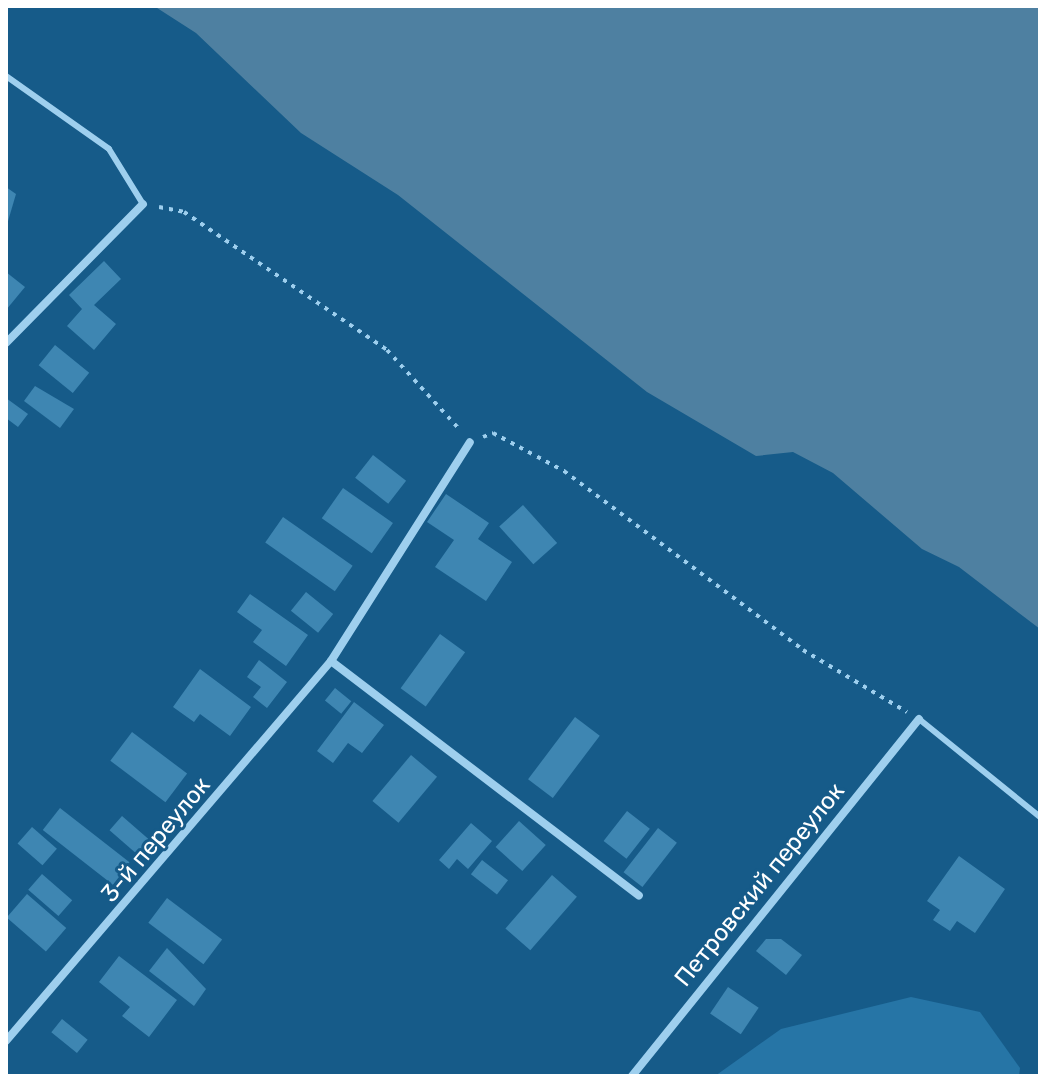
<!DOCTYPE html>
<meta charset="utf-8">
<style>
body{margin:0}
#map{position:relative;width:1046px;height:1082px;overflow:hidden;background:#165b89;font-family:Rubik,sans-serif}
div>[style]{position:absolute}
[style*='--x']{left:calc(var(--x)*1px);top:calc(var(--y)*1px);width:calc(var(--w)*1px);rotate:calc(var(--a)*1deg)}
.green>*{inset:0;background:#2675a6}
.water>*{inset:0;background:#4e80a1}
.building>*{inset:0;background:#3e86b2;transform-origin:0 0}
.path>*{height:4px;margin-top:-2px;transform-origin:0;background:repeating-linear-gradient(90deg,#9ecfee 0 4px,transparent 0 10px)}
.lane>*{height:6px;margin:-3px;padding:0 3px;transform-origin:3px;border-radius:3px;background:#9ecfee}
.street>*{height:8px;margin:-4px;padding:0 4px;transform-origin:4px;border-radius:4px;background:#9ecfee}
span{translate:-50% -50%;white-space:nowrap;text-align:center;line-height:1.15;-webkit-text-stroke:6px #165b89;paint-order:stroke}
.street-label{font-size:24px;color:#fff}
.frame{position:absolute;inset:0;border:8px solid #fff;pointer-events:none}
</style>
<div id="map">
<div class="green">
<div style="clip-path:polygon(911px 997px,980px 1012px,1020px 1068px,1019px 1076px,715px 1076px,781px 1029px)"></div>
</div>
<div class="water">
<div style="clip-path:polygon(154px 6px,1040px 6px,1040px 629px,959px 567px,922px 549px,833px 473px,793px 452px,756px 456px,647px 392px,398px 195px,301px 133px,196px 33px)"></div>
</div>
<div class="building">
<div style="clip-path:polygon(6px 187px,16px 194px,6px 228px)"></div>
<div style="clip-path:polygon(104px 261px,121px 279px,94px 305px,116px 324px,94px 350px,67px 326px,82px 309px,69px 295px)"></div>
<div style="clip-path:polygon(6px 272px,25px 287px,6px 310px)"></div>
<div style="left:55px;top:345px;width:44px;height:26px;rotate:39deg"></div>
<div style="clip-path:polygon(35px 386px,74px 409px,60px 428px,24px 401px)"></div>
<div style="clip-path:polygon(6px 398px,28px 414px,18px 427px,6px 418px)"></div>
<div style="left:373px;top:455px;width:42px;height:29px;rotate:38deg"></div>
<div style="left:343px;top:488px;width:61px;height:37px;rotate:35deg"></div>
<div style="clip-path:polygon(446px 494px,489px 523px,478px 539px,512px 562px,486px 601px,435px 567px,454px 540px,427px 522px)"></div>
<div style="left:523px;top:505px;width:51px;height:32px;rotate:48deg"></div>
<div style="left:283px;top:517px;width:85px;height:31px;rotate:35deg"></div>
<div style="left:306px;top:592px;width:35px;height:24px;rotate:39deg"></div>
<div style="clip-path:polygon(250px 594px,308px 635px,286px 666px,253px 642px,262px 630px,237px 612px)"></div>
<div style="left:440px;top:634px;width:31px;height:67px;rotate:36deg"></div>
<div style="clip-path:polygon(259px 660px,287px 682px,267px 708px,253px 697px,261px 687px,247px 677px)"></div>
<div style="clip-path:polygon(200px 669px,251px 707px,230px 736px,200px 714px,194px 722px,173px 707px)"></div>
<div style="left:335px;top:688px;width:21px;height:16px;rotate:39deg"></div>
<div style="clip-path:polygon(354px 702px,384px 725px,362px 753px,348px 743px,333px 763px,317px 751px)"></div>
<div style="left:575px;top:717px;width:31px;height:78px;rotate:37deg"></div>
<div style="left:132px;top:732px;width:69px;height:36px;rotate:37deg"></div>
<div style="left:411px;top:755px;width:34px;height:60px;rotate:40deg"></div>
<div style="left:60px;top:808px;width:89px;height:28px;rotate:38deg"></div>
<div style="left:627px;top:811px;width:29px;height:38px;rotate:38deg"></div>
<div style="left:122px;top:816px;width:40px;height:19px;rotate:41deg"></div>
<div style="left:519px;top:821px;width:36px;height:35px;rotate:42deg"></div>
<div style="clip-path:polygon(471px 823px,492px 841px,468px 869px,457px 859px,449px 869px,439px 860px)"></div>
<div style="left:32px;top:827px;width:33px;height:22px;rotate:41deg"></div>
<div style="left:658px;top:828px;width:24px;height:56px;rotate:38deg"></div>
<div style="clip-path:polygon(959px 856px,1005px 889px,975px 933px,957px 921px,950px 931px,933px 920px,940px 910px,927px 901px)"></div>
<div style="left:482px;top:860px;width:33px;height:18px;rotate:38deg"></div>
<div style="left:42px;top:874px;width:40px;height:21px;rotate:41deg"></div>
<div style="left:552px;top:875px;width:33px;height:71px;rotate:41deg"></div>
<div style="left:27px;top:894px;width:52px;height:31px;rotate:41deg"></div>
<div style="left:167px;top:898px;width:69px;height:31px;rotate:37deg"></div>
<div style="clip-path:polygon(766px 939px,781px 939px,802px 955px,786px 975px,756px 951px)"></div>
<div style="clip-path:polygon(167px 948px,206px 989px,194px 1006px,149px 971px)"></div>
<div style="clip-path:polygon(119px 956px,177px 1000px,149px 1037px,122px 1016px,130px 1007px,99px 982px)"></div>
<div style="left:728px;top:987px;width:37px;height:32px;rotate:34deg"></div>
<div style="left:62px;top:1019px;width:33px;height:17px;rotate:39deg"></div>
</div>
<div class="path">
<div style="--x:159;--y:207;--w:25;--a:11"></div>
<div style="--x:184;--y:212;--w:245;--a:34.2"></div>
<div style="--x:387;--y:350;--w:108;--a:47.6"></div>
<div style="--x:483;--y:437;--w:11;--a:-22"></div>
<div style="--x:493;--y:433;--w:81;--a:28.2"></div>
<div style="--x:564;--y:471;--w:299;--a:36.8"></div>
<div style="--x:803;--y:650;--w:121;--a:30.8"></div>
</div>
<div class="lane">
<div style="--x:6;--y:76;--w:126;--a:35.3"></div>
<div style="--x:109;--y:149;--w:65;--a:58.3"></div>
<div style="--x:919;--y:719;--w:156;--a:39"></div>
</div>
<div class="street">
<div style="--x:6;--y:343;--w:195;--a:-45.4"></div>
<div style="--x:331;--y:661;--w:387;--a:37.3"></div>
<div style="--x:6;--y:1041;--w:500;--a:-49.46"></div>
<div style="--x:331;--y:661;--w:259;--a:-57.6"></div>
<div style="--x:632;--y:1076;--w:458;--a:-51.2"></div>
</div>
<div class="street-label">
<span style="left:156px;top:840px;rotate:-50deg">3-й переулок</span>
<span style="left:760px;top:885px;rotate:-51deg">Петровский переулок</span>
</div>
<div class="frame"></div>
</div>
